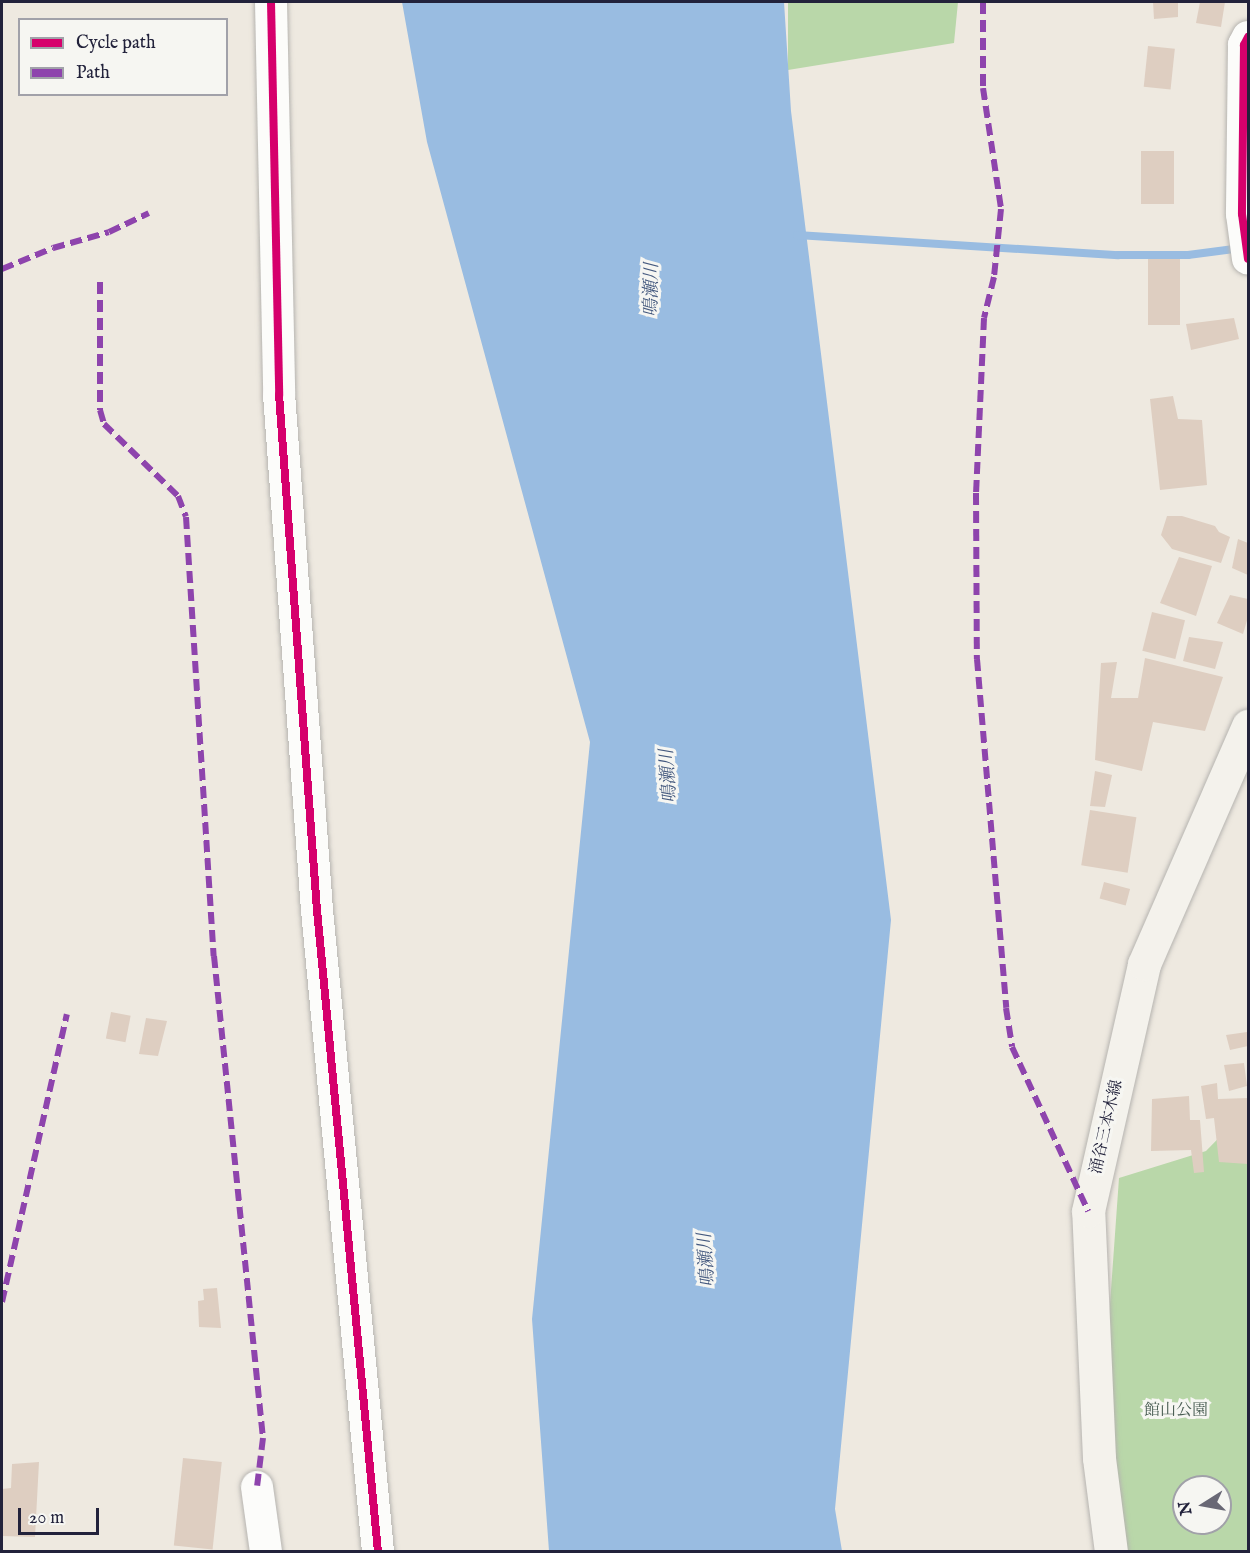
<!DOCTYPE html>
<meta charset="utf-8">
<style>
body{margin:0}
#map{position:relative;width:1250px;height:1553px;overflow:hidden;background:#eee9e0;font-family:"IM FELL English","Noto Serif JP",serif}
div>[style]{position:absolute}
[style*='--x']{left:calc(var(--x)*1px);top:calc(var(--y)*1px);width:calc(var(--w)*1px);rotate:calc(var(--a)*1deg)}
.green>*{inset:0;background:#b9d7a9}
.water>*{inset:0;background:#99bce1}
.stream>*{height:8px;margin:-4px;padding:0 4px;transform-origin:4px;border-radius:4px;background:#99bce1}
.building>*{inset:0;background:#decec1;transform-origin:0 0}
.roads{filter:drop-shadow(0 0 2px #b6b4b0) drop-shadow(0 0 2px #b6b4b0)}
.minor>*{height:32px;margin:-16px;padding:0 16px;transform-origin:16px;border-radius:16px;background:#fcfcfa}
.secondary>*{height:33px;margin:-16.5px;padding:0 16.5px;transform-origin:16.5px;border-radius:16.5px;background:#f4f2ec}
.quiet>*{height:6px;margin-top:-3px;transform-origin:0;background:repeating-linear-gradient(90deg,#8e44ad 0 12px,transparent 0 18px)}
.cycleway>*{height:8px;margin:-4px;padding:0 4px;transform-origin:4px;border-radius:4px;background:#d6006c}
span{translate:-50% -50%;white-space:nowrap;text-align:center;line-height:1.15;-webkit-text-stroke:6px #f6f6f2;paint-order:stroke}
.street-label{font-size:16px;color:#22223b}
.park-label{font-size:16px;color:#485c52}
.water-label{font-size:18px;color:#43587e;font-style:italic}
.frame{position:absolute;inset:0;border:3px solid #22223b;pointer-events:none}
.legend{position:absolute;left:18px;top:18px;width:210px;height:78px;box-sizing:border-box;background:#f6f6f2;border:2px solid #a1a1a9;margin:0;padding:8px 10px;list-style:none;font-size:18px;color:#22223b}
.legend li{display:flex;align-items:center;gap:12px;height:30px}
.legend b{width:30px;border:2px solid #a1a1a9}
.north{position:absolute;left:1172px;top:1475px;width:60px;height:60px;box-sizing:border-box;background:#f6f6f2;border:2px solid #a1a1a9;border-radius:50%;rotate:259deg;font-size:16px;font-weight:700;line-height:24px;text-align:center;color:#22223b}
.north::after{content:'';display:block;margin:auto;width:21px;height:27px;background:#696875;clip-path:polygon(50% 0,100% 100%,50% 72%,0 100%)}
.scale{position:absolute;left:18px;top:1508px;width:81px;height:27px;box-sizing:border-box;border:3px solid #22223b;border-top:0;padding-left:8px;font-size:18px;line-height:21px;white-space:nowrap;color:#22223b;-webkit-text-stroke:4px #f6f6f2;paint-order:stroke}
</style>
<div id="map">
<div class="green">
<div style="clip-path:polygon(788px 2px,958px 2px,954px 43px,788px 70px)"></div>
<div style="clip-path:polygon(evenodd,1248px 1108px,1248px 1551px,1112px 1552px,1099px 1458px,1119px 1178px,1206px 1151px,1248px 1108px,1184px 1487px,1220px 1487px,1220px 1523px,1184px 1523px,1184px 1487px)"></div>
</div>
<div class="water">
<div style="clip-path:polygon(402px 2px,784px 2px,791px 111px,891px 920px,835px 1509px,842px 1551px,549px 1551px,532px 1319px,590px 742px,427px 142px)"></div>
</div>
<div class="stream">
<div style="--x:797;--y:235;--w:322;--a:3.6"></div>
<div style="--x:1118;--y:255;--w:70;--a:0"></div>
<div style="--x:1188;--y:255;--w:54;--a:-7.4"></div>
</div>
<div class="building">
<div style="clip-path:polygon(1153px 2px,1178px 2px,1178px 17px,1154px 19px)"></div>
<div style="clip-path:polygon(1200px 2px,1225px 2px,1221px 27px,1196px 23px)"></div>
<div style="left:1148px;top:46px;width:27px;height:41px;rotate:6deg"></div>
<div style="left:1141px;top:151px;width:33px;height:53px"></div>
<div style="left:1148px;top:259px;width:32px;height:66px"></div>
<div style="clip-path:polygon(1234px 318px,1239px 339px,1191px 350px,1186px 324px)"></div>
<div style="clip-path:polygon(1173px 396px,1178px 419px,1202px 420px,1207px 485px,1160px 490px,1150px 399px)"></div>
<div style="clip-path:polygon(1167px 516px,1182px 516px,1215px 526px,1219px 532px,1230px 537px,1221px 563px,1172px 549px,1161px 535px)"></div>
<div style="clip-path:polygon(1238px 539px,1248px 543px,1248px 575px,1232px 568px)"></div>
<div style="clip-path:polygon(1179px 557px,1212px 566px,1196px 616px,1160px 603px)"></div>
<div style="clip-path:polygon(1230px 595px,1248px 599px,1248px 617px,1243px 634px,1217px 623px)"></div>
<div style="left:1152px;top:612px;width:34px;height:40px;rotate:14deg"></div>
<div style="clip-path:polygon(1189px 637px,1223px 642px,1215px 669px,1183px 661px)"></div>
<div style="clip-path:polygon(1145px 658px,1223px 677px,1205px 731px,1153px 722px,1142px 771px,1095px 760px,1101px 663px,1117px 662px,1111px 698px,1138px 698px)"></div>
<div style="clip-path:polygon(1095px 771px,1112px 775px,1105px 807px,1090px 806px)"></div>
<div style="left:1090px;top:810px;width:47px;height:56px;rotate:9deg"></div>
<div style="left:1104px;top:882px;width:27px;height:17px;rotate:15deg"></div>
<div style="left:111px;top:1012px;width:20px;height:27px;rotate:11deg"></div>
<div style="clip-path:polygon(146px 1018px,167px 1021px,158px 1056px,139px 1054px)"></div>
<div style="clip-path:polygon(1247px 1032px,1248px 1046px,1230px 1050px,1226px 1035px)"></div>
<div style="clip-path:polygon(1244px 1063px,1247px 1086px,1229px 1091px,1224px 1065px)"></div>
<div style="clip-path:polygon(1217px 1083px,1218px 1099px,1248px 1098px,1248px 1164px,1219px 1162px,1214px 1118px,1206px 1119px,1201px 1086px)"></div>
<div style="clip-path:polygon(1189px 1096px,1190px 1120px,1200px 1120px,1204px 1172px,1194px 1173px,1191px 1150px,1151px 1151px,1152px 1099px)"></div>
<div style="clip-path:polygon(217px 1288px,221px 1328px,199px 1327px,198px 1301px,204px 1300px,203px 1289px)"></div>
<div style="left:183px;top:1458px;width:39px;height:88px;rotate:6deg"></div>
<div style="clip-path:polygon(39px 1462px,35px 1537px,2px 1536px,2px 1489px,11px 1488px,12px 1464px)"></div>
</div>
<div class="roads">
<div class="minor">
<div style="--x:271;--y:2;--w:392;--a:88.8"></div>
<div style="--x:279;--y:394;--w:517;--a:85.79"></div>
<div style="--x:317;--y:910;--w:645;--a:84.57"></div>
<div style="--x:1248;--y:37;--w:9;--a:117"></div>
<div style="--x:1244;--y:45;--w:169;--a:90.7"></div>
<div style="--x:1242;--y:214;--w:45;--a:82.4"></div>
<div style="--x:257;--y:1487;--w:66;--a:82.1"></div>
</div>
<div class="secondary">
<div style="--x:1111;--y:1552;--w:95;--a:-97.3"></div>
<div style="--x:1099;--y:1458;--w:247;--a:-92.5"></div>
<div style="--x:1088;--y:1211;--w:253;--a:-77.2"></div>
<div style="--x:1144;--y:964;--w:260;--a:-66.4"></div>
</div>
</div>
<div class="quiet">
<div style="--x:983;--y:2;--w:86;--a:90"></div>
<div style="--x:983;--y:88;--w:122;--a:81.5"></div>
<div style="--x:1001;--y:209;--w:68;--a:95.9"></div>
<div style="--x:994;--y:277;--w:42;--a:103.7"></div>
<div style="--x:984;--y:318;--w:175;--a:92.6"></div>
<div style="--x:976;--y:493;--w:166;--a:89.7"></div>
<div style="--x:977;--y:659;--w:350;--a:85.2"></div>
<div style="--x:1006;--y:1008;--w:39;--a:81"></div>
<div style="--x:1012;--y:1047;--w:181;--a:65.1"></div>
<div style="--x:2;--y:269;--w:55;--a:-22.4"></div>
<div style="--x:53;--y:248;--w:58;--a:-15.9"></div>
<div style="--x:109;--y:232;--w:44;--a:-25.4"></div>
<div style="--x:100;--y:282;--w:128;--a:90"></div>
<div style="--x:100;--y:410;--w:15;--a:74"></div>
<div style="--x:104;--y:424;--w:103;--a:44.2"></div>
<div style="--x:178;--y:496;--w:22;--a:69"></div>
<div style="--x:186;--y:517;--w:440;--a:86.4"></div>
<div style="--x:214;--y:956;--w:484;--a:84.2"></div>
<div style="--x:263;--y:1438;--w:49;--a:97"></div>
<div style="--x:2;--y:1302;--w:295;--a:-77.3"></div>
</div>
<div class="cycleway">
<div style="--x:271;--y:2;--w:392;--a:88.8"></div>
<div style="--x:279;--y:394;--w:517;--a:85.79"></div>
<div style="--x:317;--y:910;--w:645;--a:84.57"></div>
<div style="--x:1248;--y:37;--w:9;--a:117"></div>
<div style="--x:1244;--y:45;--w:169;--a:90.7"></div>
<div style="--x:1242;--y:214;--w:45;--a:82.4"></div>
</div>
<div class="street-label">
<span style="left:1107px;top:1127px;rotate:-77deg">涌谷三本木線</span>
</div>
<div class="park-label">
<span style="left:1176px;top:1411px">館山公園</span>
</div>
<div class="water-label">
<span style="left:653px;top:290px;rotate:-89deg">鳴瀬川</span>
<span style="left:670px;top:776px;rotate:-94deg">鳴瀬川</span>
<span style="left:708px;top:1260px;rotate:-94deg">鳴瀬川</span>
</div>
<div class="frame"></div>
<ul class="legend">
<li><b style="height:8px;background:#d6006c"></b>Cycle path</li>
<li><b style="height:8px;background:#8e44ad"></b>Path</li>
</ul>
<div class="north">N</div>
<div class="scale">20 m</div>
</div>
